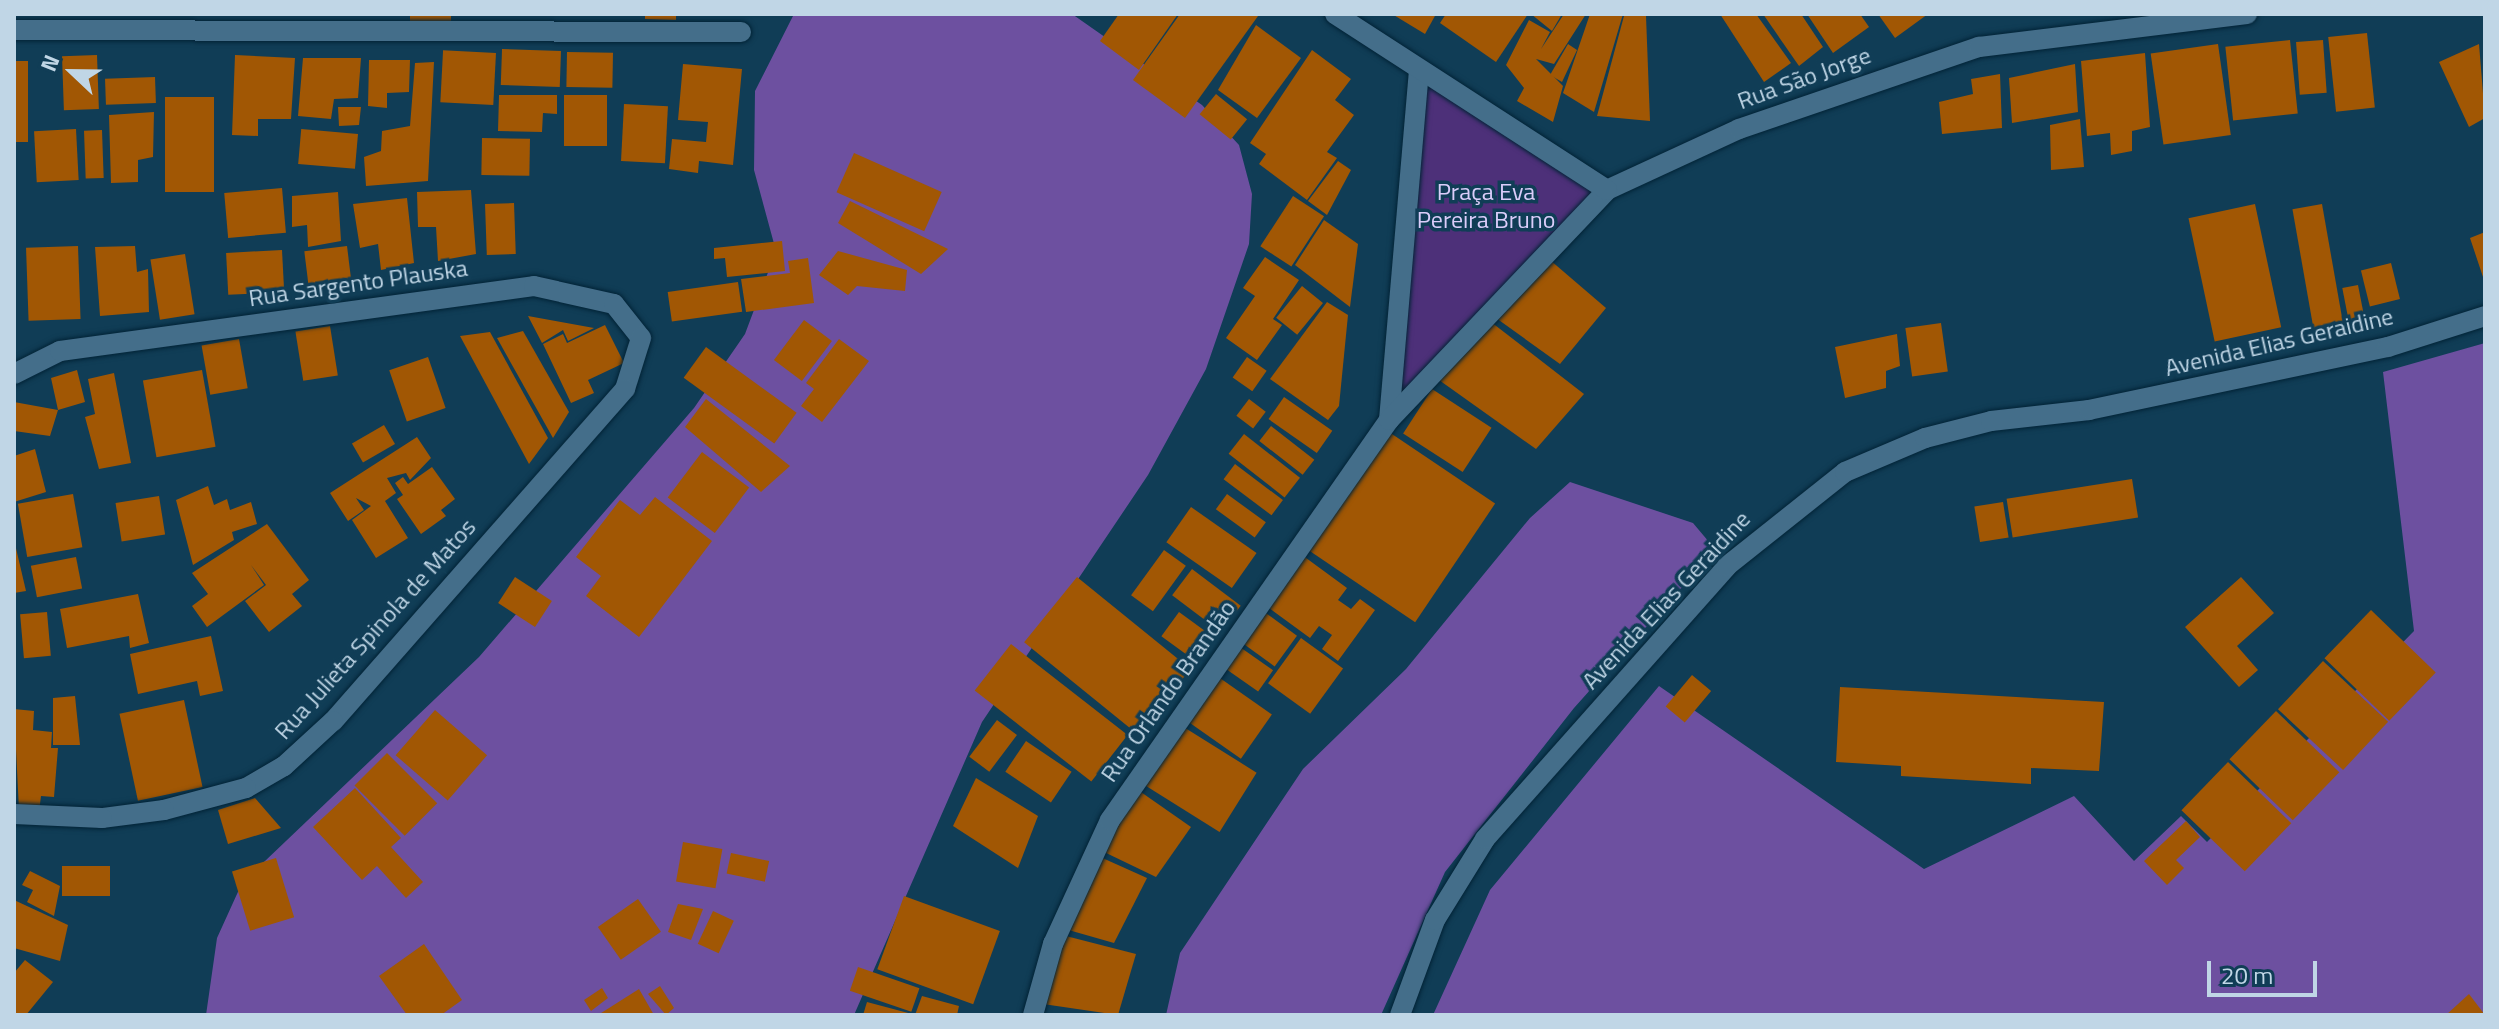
<!DOCTYPE html>
<meta charset="utf-8">
<style>
body{margin:0}
#map{position:relative;width:2499px;height:1029px;overflow:hidden;background:#103d56;font-family:"Titillium Web",sans-serif}
div>[style]{position:absolute}
[style*='--x']{left:calc(var(--x)*1px);top:calc(var(--y)*1px);width:calc(var(--w)*1px);rotate:calc(var(--a)*1deg)}
.green>*{inset:0;background:#4d3079}
.forest>*{inset:0;background:#6d50a0}
.building>*{inset:0;background:#a15704;transform-origin:0 0}
.roads{filter:drop-shadow(0 0 2px #022336) drop-shadow(0 0 2px #022336)}
.street>*{height:20px;margin:-10px;padding:0 10px;transform-origin:10px;border-radius:10px;background:#446e8a}
.secondary>*{height:20px;margin:-10px;padding:0 10px;transform-origin:10px;border-radius:10px;background:#446e8a}
span{translate:-50% -50%;white-space:nowrap;text-align:center;line-height:1.15;-webkit-text-stroke:7px #103d56;paint-order:stroke}
.street-label{font-size:24px;color:#c0d6e6}
.park-label{font-size:24px;color:#dbcdfa}
.frame{position:absolute;inset:0;border:16px solid #c0d6e6;pointer-events:none}
.north{position:absolute;left:32px;top:32px;width:80px;height:80px;-webkit-text-stroke:6px #103d56;paint-order:stroke;rotate:292deg;font-size:22px;font-weight:700;line-height:32px;text-align:center;color:#c0d6e6}
.north::after{content:'';display:block;margin:auto;width:28px;height:36px;background:#c0d6e6;clip-path:polygon(50% 0,100% 100%,50% 72%,0 100%)}
.scale{position:absolute;left:2207px;top:961px;width:110px;height:36px;box-sizing:border-box;border:4px solid #c0d6e6;border-top:0;padding-left:10px;font-size:24px;line-height:28px;white-space:nowrap;color:#c0d6e6;-webkit-text-stroke:6px #103d56;paint-order:stroke}
</style>
<div id="map">
<div class="green">
<div style="clip-path:polygon(1419px 71px,1607px 190px,1389px 420px)"></div>
</div>
<div class="forest">
<div style="clip-path:polygon(794px 14px,1072px 14px,1202px 105px,1239px 145px,1252px 194px,1249px 244px,1206px 369px,1148px 475px,982px 722px,854px 1015px,206px 1015px,217px 938px,242px 883px,479px 657px,694px 408px,745px 334px,776px 251px,754px 170px,755px 91px)"></div>
<div style="clip-path:polygon(2485px 343px,2485px 1015px,1433px 1015px,1490px 890px,1659px 686px,1924px 869px,2074px 796px,2134px 861px,2181px 816px,2207px 842px,2414px 631px,2383px 372px)"></div>
<div style="clip-path:polygon(1570px 482px,1693px 523px,1709px 542px,1710px 556px,1574px 708px,1445px 872px,1381px 1015px,1166px 1015px,1180px 953px,1303px 769px,1406px 669px,1530px 518px)"></div>
</div>
<div class="building">
<div style="left:410px;top:14px;width:41px;height:8px"></div>
<div style="clip-path:polygon(645px 14px,676px 14px,676px 20px,645px 19px)"></div>
<div style="clip-path:polygon(1119px 14px,1178px 14px,1139px 70px,1100px 41px)"></div>
<div style="clip-path:polygon(1180px 14px,1258px 16px,1185px 118px,1133px 80px)"></div>
<div style="clip-path:polygon(1392px 14px,1436px 14px,1425px 34px)"></div>
<div style="clip-path:polygon(1446px 14px,1528px 14px,1496px 62px,1440px 23px)"></div>
<div style="clip-path:polygon(1531px 14px,1562px 14px,1552px 31px)"></div>
<div style="clip-path:polygon(1564px 14px,1586px 14px,1554px 64px,1536px 59px,1563px 86px,1553px 122px,1517px 101px,1524px 88px,1506px 65px,1529px 20px,1550px 32px,1541px 49px)"></div>
<div style="clip-path:polygon(1590px 14px,1623px 14px,1594px 112px,1563px 93px)"></div>
<div style="clip-path:polygon(1720px 14px,1756px 14px,1791px 63px,1764px 82px)"></div>
<div style="clip-path:polygon(1763px 14px,1801px 14px,1823px 47px,1799px 66px)"></div>
<div style="clip-path:polygon(1807px 14px,1860px 14px,1869px 27px,1833px 53px)"></div>
<div style="clip-path:polygon(1878px 14px,1928px 14px,1895px 38px)"></div>
<div style="clip-path:polygon(1624px 16px,1646px 16px,1650px 121px,1597px 116px)"></div>
<div style="clip-path:polygon(1256px 25px,1301px 58px,1257px 118px,1218px 90px)"></div>
<div style="left:2367px;top:33px;width:75px;height:39px;rotate:84deg"></div>
<div style="left:2290px;top:40px;width:74px;height:65px;rotate:84deg"></div>
<div style="left:2323px;top:40px;width:53px;height:27px;rotate:86deg"></div>
<div style="clip-path:polygon(1568px 44px,1577px 50px,1562px 82px,1550px 75px)"></div>
<div style="left:2218px;top:44px;width:92px;height:68px;rotate:82deg"></div>
<div style="clip-path:polygon(2479px 44px,2485px 118px,2469px 127px,2439px 62px)"></div>
<div style="clip-path:polygon(1312px 50px,1351px 79px,1335px 100px,1354px 115px,1327px 152px,1337px 158px,1307px 200px,1259px 164px,1266px 154px,1250px 143px)"></div>
<div style="left:561px;top:51px;width:36px;height:59px;rotate:92deg"></div>
<div style="left:567px;top:52px;width:46px;height:35px;rotate:1deg"></div>
<div style="left:496px;top:53px;width:52px;height:53px;rotate:93deg"></div>
<div style="clip-path:polygon(2145px 53px,2150px 127px,2132px 131px,2132px 151px,2111px 155px,2110px 133px,2087px 136px,2081px 61px)"></div>
<div style="left:97px;top:55px;width:54px;height:35px;rotate:88deg"></div>
<div style="clip-path:polygon(235px 55px,295px 58px,291px 119px,258px 119px,258px 136px,232px 135px)"></div>
<div style="clip-path:polygon(303px 58px,361px 58px,358px 98px,334px 99px,331px 119px,298px 116px)"></div>
<div style="clip-path:polygon(369px 60px,410px 60px,409px 92px,387px 93px,387px 108px,368px 106px)"></div>
<div style="left:14px;top:61px;width:14px;height:81px"></div>
<div style="clip-path:polygon(434px 62px,428px 181px,366px 186px,364px 157px,381px 151px,382px 131px,410px 126px,415px 63px)"></div>
<div style="clip-path:polygon(683px 64px,742px 69px,733px 165px,699px 161px,698px 173px,669px 169px,672px 139px,706px 142px,708px 122px,678px 120px)"></div>
<div style="clip-path:polygon(2075px 64px,2078px 112px,2012px 123px,2009px 78px)"></div>
<div style="clip-path:polygon(2000px 74px,2002px 128px,1942px 134px,1939px 102px,1973px 94px,1971px 79px)"></div>
<div style="left:155px;top:77px;width:26px;height:50px;rotate:88deg"></div>
<div style="left:1216px;top:94px;width:40px;height:26px;rotate:39deg"></div>
<div style="clip-path:polygon(499px 95px,557px 95px,557px 114px,543px 113px,542px 132px,498px 131px)"></div>
<div style="left:564px;top:95px;width:43px;height:51px"></div>
<div style="left:165px;top:97px;width:49px;height:95px"></div>
<div style="left:624px;top:104px;width:44px;height:57px;rotate:3deg"></div>
<div style="clip-path:polygon(338px 107px,361px 107px,359px 125px,339px 126px)"></div>
<div style="clip-path:polygon(154px 112px,153px 157px,138px 160px,138px 182px,111px 183px,109px 115px)"></div>
<div style="clip-path:polygon(2080px 119px,2084px 167px,2051px 170px,2050px 125px)"></div>
<div style="left:76px;top:129px;width:51px;height:42px;rotate:87deg"></div>
<div style="left:102px;top:130px;width:48px;height:18px;rotate:88deg"></div>
<div style="left:358px;top:134px;width:35px;height:57px;rotate:95deg"></div>
<div style="left:482px;top:138px;width:48px;height:37px;rotate:1deg"></div>
<div style="left:854px;top:153px;width:96px;height:43px;rotate:24deg"></div>
<div style="clip-path:polygon(1338px 161px,1351px 170px,1327px 215px,1308px 201px)"></div>
<div style="left:282px;top:188px;width:45px;height:58px;rotate:85deg"></div>
<div style="clip-path:polygon(471px 190px,476px 254px,438px 261px,436px 227px,418px 227px,417px 192px)"></div>
<div style="clip-path:polygon(338px 192px,341px 241px,308px 247px,307px 225px,292px 227px,292px 196px)"></div>
<div style="left:1293px;top:196px;width:37px;height:60px;rotate:33deg"></div>
<div style="clip-path:polygon(407px 198px,414px 263px,381px 270px,378px 244px,360px 248px,353px 204px)"></div>
<div style="clip-path:polygon(850px 201px,948px 249px,921px 274px,838px 223px)"></div>
<div style="left:514px;top:203px;width:51px;height:29px;rotate:88deg"></div>
<div style="left:2255px;top:204px;width:126px;height:68px;rotate:78deg"></div>
<div style="left:2322px;top:204px;width:126px;height:30px;rotate:80deg"></div>
<div style="clip-path:polygon(1324px 220px,1358px 244px,1350px 307px,1295px 265px)"></div>
<div style="clip-path:polygon(2485px 232px,2485px 280px,2484px 280px,2470px 238px)"></div>
<div style="clip-path:polygon(782px 241px,785px 271px,727px 277px,725px 258px,714px 259px,714px 248px)"></div>
<div style="left:78px;top:246px;width:73px;height:52px;rotate:88deg"></div>
<div style="clip-path:polygon(135px 246px,137px 272px,148px 269px,149px 312px,100px 316px,95px 247px)"></div>
<div style="left:347px;top:246px;width:34px;height:43px;rotate:83deg"></div>
<div style="left:282px;top:250px;width:42px;height:56px;rotate:87deg"></div>
<div style="clip-path:polygon(838px 251px,907px 270px,905px 291px,857px 286px,848px 295px,819px 275px)"></div>
<div style="left:185px;top:254px;width:61px;height:35px;rotate:81deg"></div>
<div style="clip-path:polygon(1265px 257px,1299px 280px,1273px 319px,1282px 325px,1257px 360px,1226px 338px,1255px 296px,1243px 288px)"></div>
<div style="clip-path:polygon(808px 258px,814px 303px,746px 312px,741px 279px,790px 273px,788px 261px)"></div>
<div style="clip-path:polygon(1550px 260px,1606px 308px,1560px 364px,1496px 318px)"></div>
<div style="left:2391px;top:263px;width:37px;height:31px;rotate:76deg"></div>
<div style="left:738px;top:282px;width:30px;height:71px;rotate:82deg"></div>
<div style="left:2358px;top:285px;width:38px;height:16px;rotate:79deg"></div>
<div style="left:1302px;top:286px;width:27px;height:41px;rotate:39deg"></div>
<div style="clip-path:polygon(1327px 302px,1348px 315px,1339px 406px,1328px 420px,1270px 379px)"></div>
<div style="clip-path:polygon(528px 316px,594px 328px,568px 341px,563px 330px,542px 343px)"></div>
<div style="left:804px;top:320px;width:35px;height:50px;rotate:37deg"></div>
<div style="clip-path:polygon(1491px 322px,1584px 394px,1536px 449px,1439px 380px)"></div>
<div style="left:1941px;top:323px;width:49px;height:36px;rotate:82deg"></div>
<div style="clip-path:polygon(605px 325px,624px 363px,588px 380px,594px 393px,571px 403px,543px 344px,563px 334px,567px 343px)"></div>
<div style="left:330px;top:326px;width:50px;height:35px;rotate:81deg"></div>
<div style="clip-path:polygon(523px 331px,569px 412px,553px 438px,497px 338px)"></div>
<div style="clip-path:polygon(490px 332px,548px 438px,529px 464px,460px 336px)"></div>
<div style="clip-path:polygon(1897px 334px,1900px 366px,1886px 371px,1886px 388px,1845px 398px,1835px 347px)"></div>
<div style="left:239px;top:339px;width:50px;height:38px;rotate:80deg"></div>
<div style="clip-path:polygon(839px 339px,869px 361px,822px 422px,801px 406px,814px 389px,806px 383px)"></div>
<div style="left:706px;top:347px;width:112px;height:38px;rotate:36deg"></div>
<div style="left:428px;top:357px;width:54px;height:41px;rotate:71deg"></div>
<div style="left:1247px;top:357px;width:24px;height:25px;rotate:35deg"></div>
<div style="clip-path:polygon(77px 370px,85px 402px,58px 410px,50px 436px,14px 431px,14px 402px,58px 410px,51px 378px)"></div>
<div style="left:202px;top:370px;width:78px;height:60px;rotate:80deg"></div>
<div style="clip-path:polygon(114px 373px,131px 463px,99px 469px,85px 417px,95px 414px,88px 379px)"></div>
<div style="left:1432px;top:389px;width:71px;height:53px;rotate:33deg"></div>
<div style="left:1284px;top:397px;width:59px;height:27px;rotate:35deg"></div>
<div style="clip-path:polygon(706px 399px,790px 466px,761px 492px,685px 427px)"></div>
<div style="left:1249px;top:399px;width:21px;height:21px;rotate:37deg"></div>
<div style="left:384px;top:425px;width:22px;height:37px;rotate:60deg"></div>
<div style="left:1271px;top:426px;width:55px;height:19px;rotate:38deg"></div>
<div style="left:1389px;top:432px;width:128px;height:143px;rotate:34deg"></div>
<div style="left:1244px;top:434px;width:71px;height:25px;rotate:38deg"></div>
<div style="clip-path:polygon(417px 437px,431px 458px,410px 480px,406px 473px,387px 478px,396px 493px,385px 501px,408px 538px,376px 558px,352px 520px,371px 506px,356px 498px,364px 510px,348px 521px,330px 493px)"></div>
<div style="clip-path:polygon(35px 449px,46px 492px,14px 502px,14px 456px)"></div>
<div style="left:702px;top:452px;width:59px;height:57px;rotate:37deg"></div>
<div style="left:1235px;top:464px;width:60px;height:19px;rotate:37deg"></div>
<div style="clip-path:polygon(432px 467px,455px 499px,441px 510px,446px 516px,421px 534px,397px 499px,403px 495px,395px 483px,403px 477px,408px 484px)"></div>
<div style="left:2132px;top:479px;width:39px;height:127px;rotate:81deg"></div>
<div style="clip-path:polygon(208px 486px,214px 505px,227px 499px,230px 510px,251px 502px,257px 524px,232px 532px,234px 540px,193px 565px,176px 500px)"></div>
<div style="left:73px;top:494px;width:54px;height:56px;rotate:80deg"></div>
<div style="left:1227px;top:494px;width:48px;height:19px;rotate:36deg"></div>
<div style="left:159px;top:496px;width:39px;height:44px;rotate:81deg"></div>
<div style="clip-path:polygon(655px 497px,712px 541px,639px 637px,586px 596px,601px 576px,576px 557px,620px 500px,640px 515px)"></div>
<div style="left:2003px;top:502px;width:36px;height:29px;rotate:81deg"></div>
<div style="left:1191px;top:507px;width:80px;height:43px;rotate:35deg"></div>
<div style="clip-path:polygon(267px 524px,309px 580px,292px 594px,302px 606px,269px 632px,245px 601px,266px 585px,251px 565px,264px 585px,207px 627px,192px 606px,208px 594px,192px 573px)"></div>
<div style="clip-path:polygon(14px 544px,15px 544px,26px 591px,14px 593px)"></div>
<div style="left:1164px;top:550px;width:27px;height:56px;rotate:36deg"></div>
<div style="clip-path:polygon(1302px 555px,1347px 588px,1338px 600px,1351px 609px,1360px 599px,1375px 610px,1338px 661px,1322px 649px,1332px 635px,1319px 626px,1310px 638px,1265px 605px)"></div>
<div style="left:76px;top:557px;width:32px;height:46px;rotate:79deg"></div>
<div style="left:1192px;top:569px;width:61px;height:33px;rotate:37deg"></div>
<div style="left:515px;top:577px;width:44px;height:31px;rotate:33deg"></div>
<div style="left:1077px;top:577px;width:146px;height:84px;rotate:39deg"></div>
<div style="clip-path:polygon(2241px 577px,2274px 613px,2237px 646px,2258px 670px,2239px 687px,2185px 627px)"></div>
<div style="clip-path:polygon(138px 594px,149px 643px,130px 648px,129px 636px,67px 648px,60px 609px)"></div>
<div style="left:2371px;top:610px;width:90px;height:67px;rotate:44deg"></div>
<div style="left:1263px;top:611px;width:42px;height:38px;rotate:36deg"></div>
<div style="left:47px;top:612px;width:44px;height:27px;rotate:85deg"></div>
<div style="left:1179px;top:612px;width:42px;height:30px;rotate:36deg"></div>
<div style="clip-path:polygon(211px 636px,223px 691px,200px 696px,197px 681px,138px 694px,130px 654px)"></div>
<div style="left:1301px;top:638px;width:52px;height:56px;rotate:36deg"></div>
<div style="left:1011px;top:644px;width:148px;height:59px;rotate:38deg"></div>
<div style="left:1237px;top:645px;width:44px;height:26px;rotate:35deg"></div>
<div style="left:2323px;top:661px;width:89px;height:66px;rotate:43deg"></div>
<div style="left:1692px;top:675px;width:25px;height:41px;rotate:40deg"></div>
<div style="left:1217px;top:676px;width:67px;height:54px;rotate:35deg"></div>
<div style="clip-path:polygon(1840px 687px,2104px 702px,2099px 771px,2031px 768px,2031px 784px,1901px 776px,1901px 766px,1836px 762px)"></div>
<div style="clip-path:polygon(75px 696px,80px 745px,53px 745px,53px 698px)"></div>
<div style="left:184px;top:700px;width:89px;height:66px;rotate:78deg"></div>
<div style="clip-path:polygon(14px 709px,34px 711px,33px 730px,52px 732px,51px 748px,58px 748px,54px 797px,41px 796px,39px 812px,19px 810px)"></div>
<div style="left:435px;top:710px;width:69px;height:60px;rotate:41deg"></div>
<div style="left:2276px;top:711px;width:88px;height:67px;rotate:44deg"></div>
<div style="left:997px;top:720px;width:25px;height:46px;rotate:37deg"></div>
<div style="left:1182px;top:726px;width:88px;height:70px;rotate:32deg"></div>
<div style="left:1026px;top:741px;width:55px;height:37px;rotate:34deg"></div>
<div style="left:387px;top:753px;width:71px;height:46px;rotate:45deg"></div>
<div style="left:2228px;top:762px;width:88px;height:67px;rotate:44deg"></div>
<div style="clip-path:polygon(976px 778px,1038px 816px,1018px 868px,953px 826px)"></div>
<div style="clip-path:polygon(355px 788px,401px 838px,391px 847px,423px 882px,406px 898px,377px 866px,362px 880px,313px 827px)"></div>
<div style="clip-path:polygon(1138px 790px,1191px 827px,1156px 877px,1102px 851px)"></div>
<div style="clip-path:polygon(255px 798px,281px 828px,228px 844px,218px 810px)"></div>
<div style="clip-path:polygon(2186px 821px,2200px 837px,2176px 860px,2184px 868px,2167px 885px,2144px 861px)"></div>
<div style="left:683px;top:842px;width:40px;height:40px;rotate:10deg"></div>
<div style="left:731px;top:853px;width:39px;height:21px;rotate:12deg"></div>
<div style="clip-path:polygon(1098px 856px,1147px 878px,1114px 943px,1065px 929px)"></div>
<div style="left:276px;top:858px;width:62px;height:46px;rotate:73deg"></div>
<div style="left:62px;top:866px;width:48px;height:30px"></div>
<div style="clip-path:polygon(30px 871px,60px 886px,54px 916px,27px 902px,33px 890px,22px 885px)"></div>
<div style="left:904px;top:896px;width:102px;height:78px;rotate:20deg"></div>
<div style="left:638px;top:899px;width:40px;height:49px;rotate:55deg"></div>
<div style="clip-path:polygon(14px 900px,68px 925px,60px 961px,14px 948px)"></div>
<div style="clip-path:polygon(678px 904px,703px 909px,691px 940px,668px 932px)"></div>
<div style="left:713px;top:911px;width:23px;height:36px;rotate:25deg"></div>
<div style="clip-path:polygon(1062px 935px,1136px 954px,1118px 1015px,1043px 1004px)"></div>
<div style="clip-path:polygon(424px 944px,462px 1000px,441px 1015px,407px 1015px,379px 976px)"></div>
<div style="clip-path:polygon(25px 960px,53px 982px,26px 1015px,14px 1015px,14px 973px)"></div>
<div style="left:858px;top:967px;width:65px;height:25px;rotate:19deg"></div>
<div style="clip-path:polygon(660px 986px,674px 1008px,666px 1015px,648px 994px)"></div>
<div style="clip-path:polygon(602px 988px,608px 998px,591px 1011px,584px 1000px)"></div>
<div style="clip-path:polygon(639px 989px,654px 1015px,598px 1015px)"></div>
<div style="clip-path:polygon(2469px 994px,2485px 1015px,2446px 1015px)"></div>
<div style="clip-path:polygon(922px 996px,959px 1006px,957px 1015px,915px 1015px)"></div>
<div style="clip-path:polygon(867px 1002px,912px 1014px,911px 1015px,863px 1015px)"></div>
</div>
<div class="roads">
<div class="street">
<div style="--x:14;--y:30;--w:727;--a:0.16"></div>
<div style="--x:1607;--y:190;--w:145;--a:-24.8"></div>
<div style="--x:1739;--y:129;--w:254;--a:-18.9"></div>
<div style="--x:1979;--y:47;--w:270;--a:-7"></div>
<div style="--x:14;--y:374;--w:51;--a:-26.6"></div>
<div style="--x:60;--y:351;--w:478;--a:-7.8"></div>
<div style="--x:534;--y:286;--w:82;--a:12.7"></div>
<div style="--x:614;--y:304;--w:43;--a:51.5"></div>
<div style="--x:641;--y:338;--w:53;--a:107.4"></div>
<div style="--x:625;--y:389;--w:442;--a:131.3"></div>
<div style="--x:333;--y:721;--w:67;--a:137.4"></div>
<div style="--x:284;--y:766;--w:44;--a:149.9"></div>
<div style="--x:246;--y:788;--w:85;--a:165"></div>
<div style="--x:164;--y:810;--w:63;--a:172.6"></div>
<div style="--x:102;--y:818;--w:88;--a:-177.4"></div>
<div style="--x:1400;--y:1015;--w:101;--a:-69.8"></div>
<div style="--x:1435;--y:920;--w:95;--a:-58.3"></div>
<div style="--x:1485;--y:839;--w:365;--a:-48.4"></div>
<div style="--x:1727;--y:566;--w:151;--a:-38.5"></div>
<div style="--x:1845;--y:472;--w:87;--a:-23"></div>
<div style="--x:1925;--y:438;--w:68;--a:-14.4"></div>
<div style="--x:1991;--y:421;--w:99;--a:-6.4"></div>
<div style="--x:2089;--y:410;--w:306;--a:-11.9"></div>
<div style="--x:2388;--y:347;--w:102;--a:-17.7"></div>
</div>
<div class="secondary">
<div style="--x:1389;--y:420;--w:350;--a:-85.1"></div>
<div style="--x:1033;--y:1015;--w:74;--a:-74.3"></div>
<div style="--x:1053;--y:944;--w:136;--a:-65.3"></div>
<div style="--x:1110;--y:820;--w:488;--a:-55.1"></div>
<div style="--x:1389;--y:420;--w:317;--a:-46.5"></div>
<div style="--x:1607;--y:190;--w:324;--a:-147.1"></div>
</div>
</div>
<div class="street-label">
<span style="left:1804px;top:78px;rotate:-20deg">Rua São Jorge</span>
<span style="left:358px;top:283px;rotate:-8deg">Rua Sargento Plauska</span>
<span style="left:2279px;top:342px;rotate:-13deg">Avenida Elias Geraidine</span>
<span style="left:1666px;top:600px;rotate:-47deg">Avenida Elias Geraidine</span>
<span style="left:375px;top:629px;rotate:-48deg">Rua Julieta Spinola de Matos</span>
<span style="left:1168px;top:691px;rotate:-55deg">Rua Orlando Brandão</span>
</div>
<div class="park-label">
<span style="left:1486px;top:206px">Praça Eva<br>Pereira Bruno</span>
</div>
<div class="frame"></div>
<div class="north">N</div>
<div class="scale">20 m</div>
</div>
